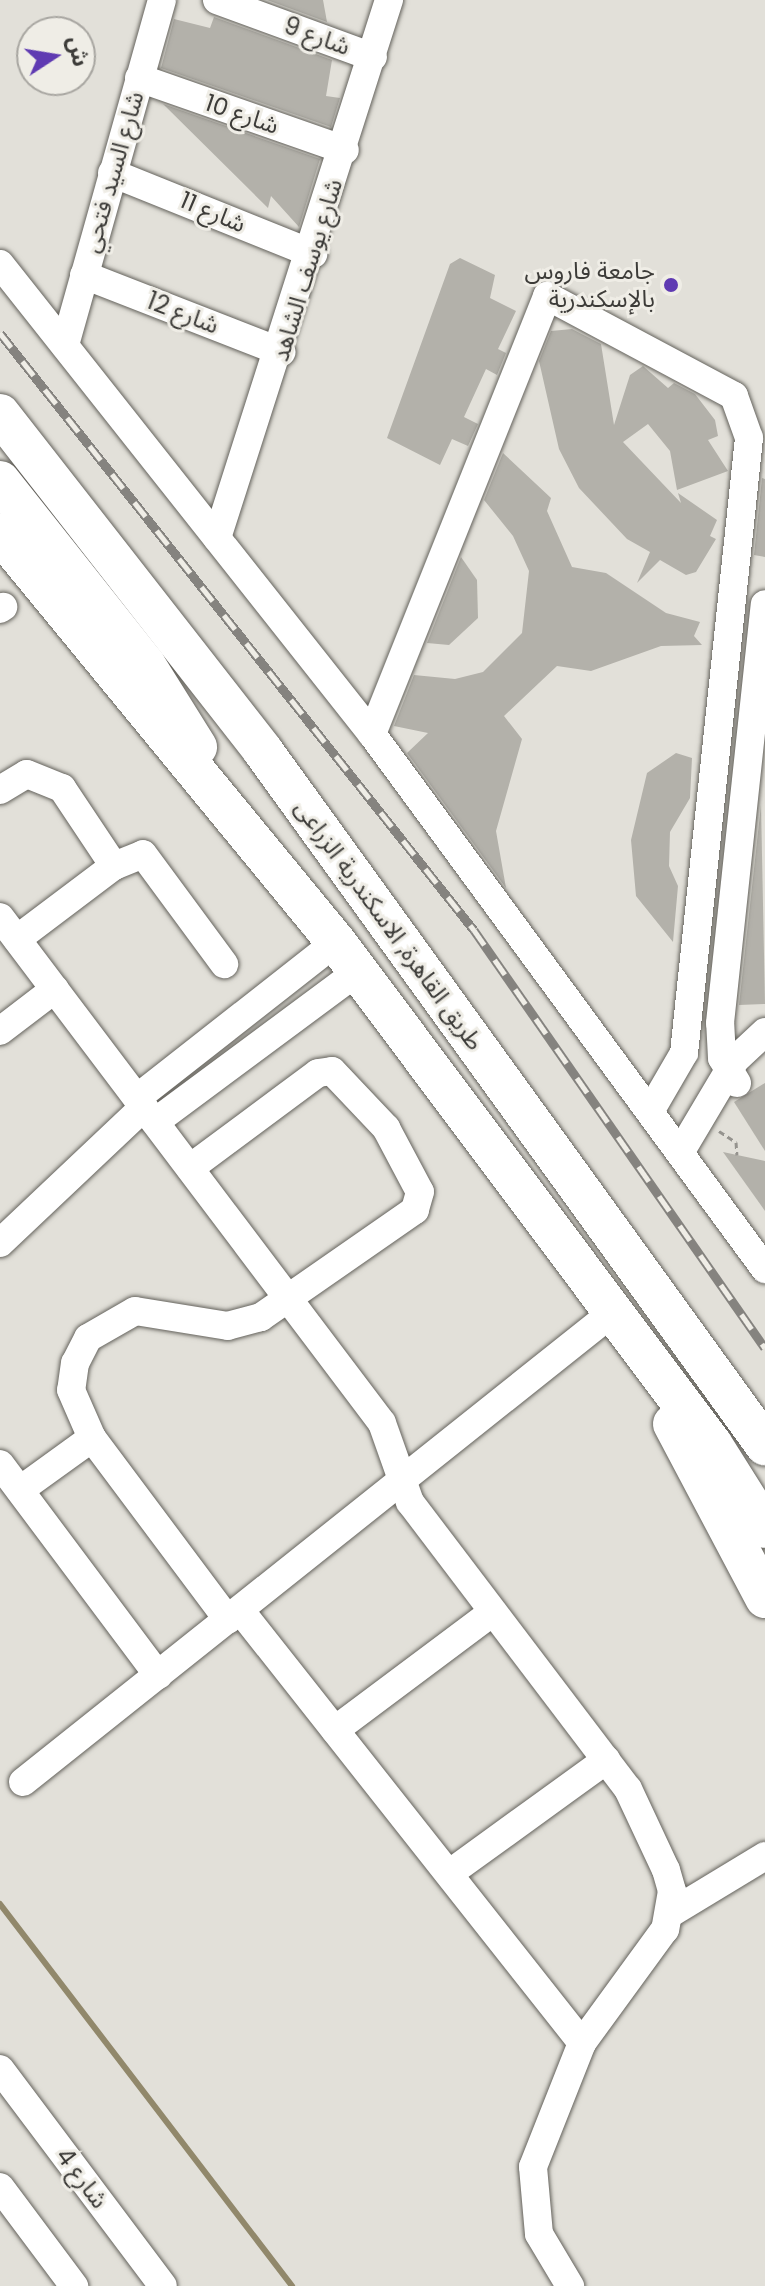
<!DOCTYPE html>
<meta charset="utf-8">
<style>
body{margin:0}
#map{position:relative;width:765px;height:2286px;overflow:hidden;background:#e2e0d9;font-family:Poppins,"Noto Sans Arabic",sans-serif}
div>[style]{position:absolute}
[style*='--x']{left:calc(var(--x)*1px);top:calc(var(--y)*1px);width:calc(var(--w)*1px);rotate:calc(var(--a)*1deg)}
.stream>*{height:6px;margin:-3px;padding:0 3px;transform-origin:3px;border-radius:3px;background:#91886b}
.building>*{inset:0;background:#b3b1aa}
.path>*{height:3px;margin-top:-1.5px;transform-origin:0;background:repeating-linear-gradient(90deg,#95938e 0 6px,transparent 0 10px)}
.roads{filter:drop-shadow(0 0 2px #64625c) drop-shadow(0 0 2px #64625c)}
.minor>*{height:28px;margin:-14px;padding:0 14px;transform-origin:14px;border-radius:14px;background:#fff}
.highway>*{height:40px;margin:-20px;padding:0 20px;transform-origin:20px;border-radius:20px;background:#fff}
.rail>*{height:9px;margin-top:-4.5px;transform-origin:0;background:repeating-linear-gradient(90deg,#efede6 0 18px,#85837f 0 36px);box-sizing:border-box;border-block:2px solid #85837f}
.dots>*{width:22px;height:22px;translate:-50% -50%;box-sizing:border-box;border:4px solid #efede6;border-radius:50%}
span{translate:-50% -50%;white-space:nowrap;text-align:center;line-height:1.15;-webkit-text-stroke:6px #efede6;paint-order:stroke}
.street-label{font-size:24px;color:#3d3c39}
.poi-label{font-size:24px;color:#3d3c39}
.right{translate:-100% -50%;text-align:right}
.north{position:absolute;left:16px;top:16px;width:80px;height:80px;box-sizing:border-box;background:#efede6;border:2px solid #a8a6a1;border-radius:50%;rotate:78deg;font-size:22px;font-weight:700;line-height:32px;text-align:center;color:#3d3c39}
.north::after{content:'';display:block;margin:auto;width:28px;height:36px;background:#5f3ab2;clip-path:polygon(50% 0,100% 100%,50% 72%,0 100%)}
</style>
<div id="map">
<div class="stream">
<div style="--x:0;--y:1904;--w:481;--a:52.6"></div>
</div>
<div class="building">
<div style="clip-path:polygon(267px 0,323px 0,327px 22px)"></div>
<div style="clip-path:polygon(214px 17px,332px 60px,326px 96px,340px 98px,331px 127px,161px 68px,174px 19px,210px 28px)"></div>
<div style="clip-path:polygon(163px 104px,320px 159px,299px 227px,271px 196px,268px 208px)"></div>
<div style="clip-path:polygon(460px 258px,495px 275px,490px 298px,516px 311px,498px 349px,506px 353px,497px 375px,486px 369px,464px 417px,478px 424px,468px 446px,452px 439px,440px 465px,387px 438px,450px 264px)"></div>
<div style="clip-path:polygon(572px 329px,601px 344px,614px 425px,630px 375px,643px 366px,668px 388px,674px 383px,695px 394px,715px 420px,718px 436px,708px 440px,728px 471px,677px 490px,670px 451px,648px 424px,623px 442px,681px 503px,678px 493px,717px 520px,710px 536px,716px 539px,696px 572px,686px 575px,660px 560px,637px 583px,650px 552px,627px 539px,579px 488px,559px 449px,539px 361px,551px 331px)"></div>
<div style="clip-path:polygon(503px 453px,551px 498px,547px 511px,572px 567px,606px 573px,666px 613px,700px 622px,694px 636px,702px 645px,661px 646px,591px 671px,557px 666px,504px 716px,522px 739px,496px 831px,506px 888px,407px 753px,428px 733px,394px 726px,414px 675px,455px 679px,483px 672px,522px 633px,529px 571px,513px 536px,484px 500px)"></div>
<div style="clip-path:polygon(762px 478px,765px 479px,765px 557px,754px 555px)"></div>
<div style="clip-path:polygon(461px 557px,477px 580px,478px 618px,449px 645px,427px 643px)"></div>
<div style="clip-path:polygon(676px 753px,692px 758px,690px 798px,670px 832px,669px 866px,678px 886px,673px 942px,636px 896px,631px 840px,647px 773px)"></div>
<div style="clip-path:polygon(761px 805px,765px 1004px,739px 1005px)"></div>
<div style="clip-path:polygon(765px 1083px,765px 1151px,734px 1102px)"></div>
<div style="clip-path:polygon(723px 1152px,765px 1161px,765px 1211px)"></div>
</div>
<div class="path">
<div style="--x:719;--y:1131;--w:20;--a:33"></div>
<div style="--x:736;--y:1142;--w:13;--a:86"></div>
</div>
<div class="roads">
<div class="minor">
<div style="--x:217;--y:0;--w:166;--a:20.1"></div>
<div style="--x:139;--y:78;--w:218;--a:19.3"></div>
<div style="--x:112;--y:173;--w:217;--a:21.9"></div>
<div style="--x:0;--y:264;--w:599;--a:51.64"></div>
<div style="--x:372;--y:734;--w:664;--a:53.7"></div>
<div style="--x:84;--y:275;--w:212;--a:21.3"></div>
<div style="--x:65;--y:345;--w:358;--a:-74.3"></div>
<div style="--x:217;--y:538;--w:565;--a:-72.27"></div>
<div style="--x:0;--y:609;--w:4;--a:-34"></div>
<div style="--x:372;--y:734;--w:472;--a:-68.2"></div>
<div style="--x:547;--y:296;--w:212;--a:28.1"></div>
<div style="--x:734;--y:396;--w:45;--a:70.3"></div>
<div style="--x:749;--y:438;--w:618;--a:96.03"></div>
<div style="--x:684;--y:1053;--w:66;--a:120.1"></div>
<div style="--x:0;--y:790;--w:31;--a:-31"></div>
<div style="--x:27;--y:774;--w:38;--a:22"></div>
<div style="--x:62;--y:788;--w:94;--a:56.3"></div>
<div style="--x:0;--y:917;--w:634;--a:52.95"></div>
<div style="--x:382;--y:1423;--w:84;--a:70.5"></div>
<div style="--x:410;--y:1502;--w:360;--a:52.8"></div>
<div style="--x:628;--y:1789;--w:89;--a:64.9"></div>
<div style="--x:666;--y:1870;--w:22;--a:74"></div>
<div style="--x:672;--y:1891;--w:39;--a:100"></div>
<div style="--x:665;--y:1929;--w:141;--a:126.1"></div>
<div style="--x:582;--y:2043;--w:133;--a:111.6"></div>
<div style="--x:533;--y:2167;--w:67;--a:84.9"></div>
<div style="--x:539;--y:2234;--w:61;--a:59.2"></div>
<div style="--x:17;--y:939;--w:121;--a:-37"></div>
<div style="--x:114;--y:866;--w:31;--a:-22"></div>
<div style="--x:143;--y:854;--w:137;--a:53.6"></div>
<div style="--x:0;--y:1031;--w:69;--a:-37.4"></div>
<div style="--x:737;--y:1083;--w:29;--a:-121"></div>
<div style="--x:722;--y:1058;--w:35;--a:-93"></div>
<div style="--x:720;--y:1023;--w:421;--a:-83.9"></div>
<div style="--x:137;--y:1098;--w:253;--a:-38.1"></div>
<div style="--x:155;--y:1122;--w:253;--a:-36.6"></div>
<div style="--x:681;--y:1151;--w:106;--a:-59.3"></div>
<div style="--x:735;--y:1060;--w:41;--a:-43"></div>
<div style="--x:190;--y:1168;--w:159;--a:-36.6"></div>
<div style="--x:318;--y:1073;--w:14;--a:-8"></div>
<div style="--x:332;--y:1071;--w:79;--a:46.5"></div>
<div style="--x:386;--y:1128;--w:72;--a:62"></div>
<div style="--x:420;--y:1192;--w:19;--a:106"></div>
<div style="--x:415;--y:1210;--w:188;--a:145.2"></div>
<div style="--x:261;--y:1317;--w:34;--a:165"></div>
<div style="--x:228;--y:1326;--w:94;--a:-170.8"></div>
<div style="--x:135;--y:1311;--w:54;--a:150.1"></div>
<div style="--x:88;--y:1338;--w:28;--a:117"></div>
<div style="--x:75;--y:1363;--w:27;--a:98"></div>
<div style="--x:71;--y:1390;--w:52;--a:66.4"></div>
<div style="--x:92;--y:1438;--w:227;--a:53.2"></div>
<div style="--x:0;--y:1243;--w:198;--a:-43.4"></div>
<div style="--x:0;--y:1464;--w:264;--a:53.2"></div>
<div style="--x:20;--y:1490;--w:89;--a:-35.8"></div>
<div style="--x:240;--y:1610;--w:552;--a:51.7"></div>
<div style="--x:335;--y:1730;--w:197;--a:-36.8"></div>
<div style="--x:23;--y:1782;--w:754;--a:-38.54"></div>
<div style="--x:450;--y:1873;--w:193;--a:-35.9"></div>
<div style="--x:671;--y:1913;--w:110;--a:-31.2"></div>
<div style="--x:0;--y:2069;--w:271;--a:53.1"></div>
<div style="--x:0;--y:2187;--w:124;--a:53.2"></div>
</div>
<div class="highway">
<div style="--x:0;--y:414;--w:427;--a:52"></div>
<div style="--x:263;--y:751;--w:857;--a:54.12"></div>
<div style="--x:0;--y:481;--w:233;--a:51.6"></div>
<div style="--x:145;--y:664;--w:98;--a:57.9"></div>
<div style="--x:0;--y:533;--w:529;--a:50.6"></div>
<div style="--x:336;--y:942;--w:627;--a:53.17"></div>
<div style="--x:712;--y:1444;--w:99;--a:57.8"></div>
<div style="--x:673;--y:1424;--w:197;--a:62.1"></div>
</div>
</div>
<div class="rail">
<div style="--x:0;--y:333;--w:762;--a:51.55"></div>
<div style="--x:474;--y:930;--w:509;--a:55.16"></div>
</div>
<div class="dots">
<div style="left:671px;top:285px;background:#5f3ab2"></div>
</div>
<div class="street-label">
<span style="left:317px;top:36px;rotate:20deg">شارع 9</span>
<span style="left:242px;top:114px;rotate:19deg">شارع 10</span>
<span style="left:113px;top:172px;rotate:-74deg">شارع السيد فتحي</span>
<span style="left:213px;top:212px;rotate:23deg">شارع 11</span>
<span style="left:307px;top:270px;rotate:-73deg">شارع يوسف الشاهد</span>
<span style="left:183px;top:313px;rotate:21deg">شارع 12</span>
<span style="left:389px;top:925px;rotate:54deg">طريق القاهرة, الاسكندرية الزراعى</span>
<span style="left:82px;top:2178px;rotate:53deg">شارع 4</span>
</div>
<div class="poi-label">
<span class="right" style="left:655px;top:285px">جامعة فاروس<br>بالإسكندرية</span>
</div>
<div class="north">ش</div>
</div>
